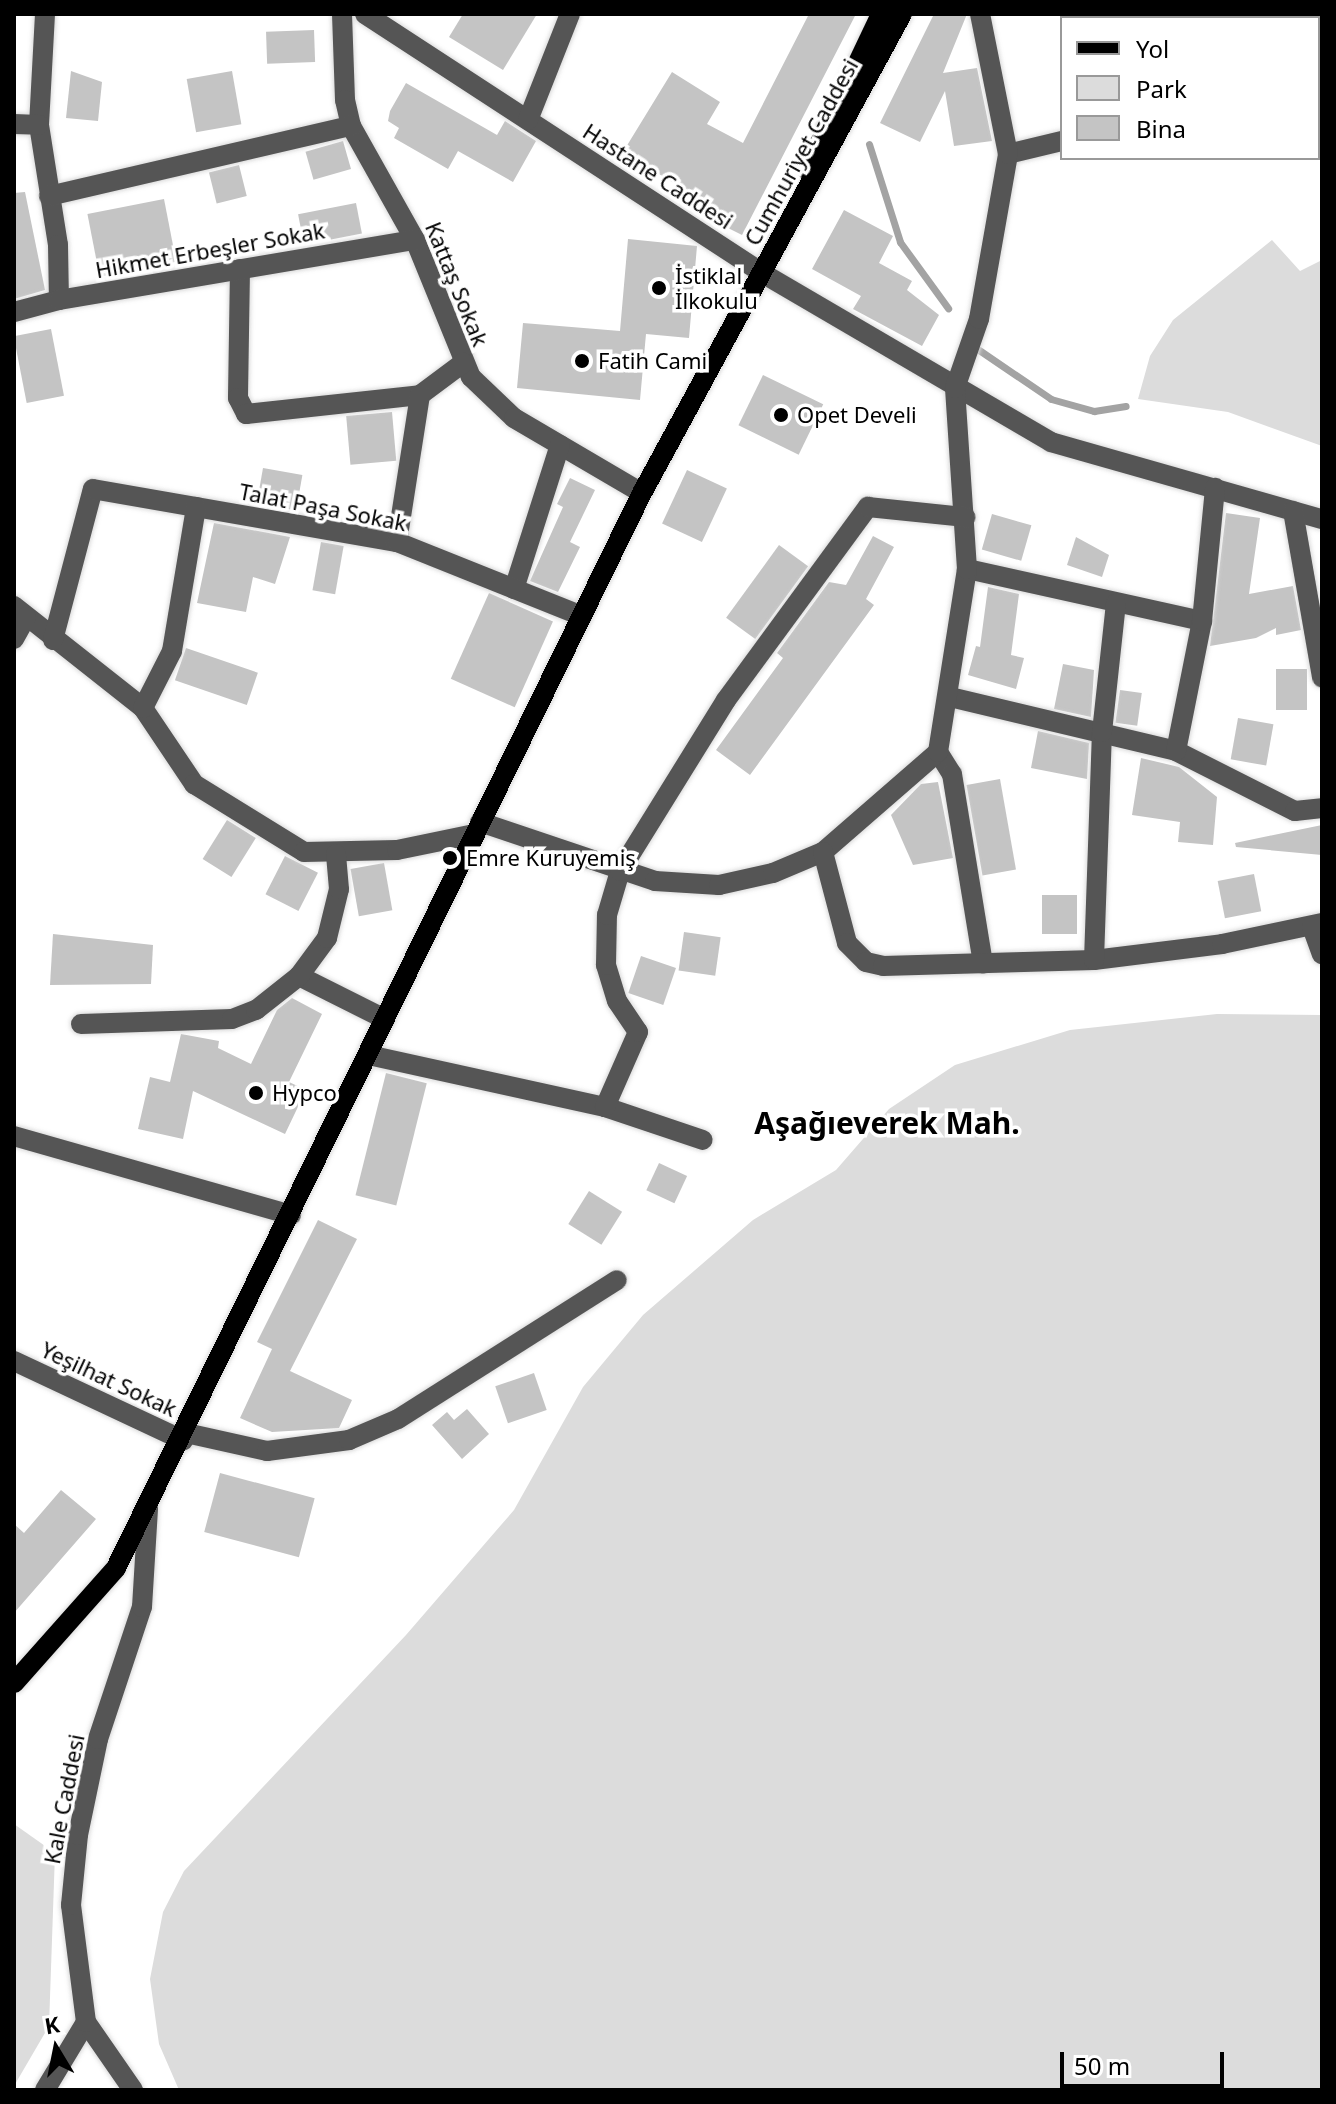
<!DOCTYPE html>
<meta charset="utf-8">
<style>
body{margin:0}
#map{position:relative;width:1336px;height:2104px;overflow:hidden;background:#fff;font-family:"Noto Sans",sans-serif}
div>[style]{position:absolute}
[style*='--x']{left:calc(var(--x)*1px);top:calc(var(--y)*1px);width:calc(var(--w)*1px);rotate:calc(var(--a)*1deg)}
.green>*{inset:0;background:#dcdcdc}
.stream>*{height:7px;margin:-3.5px;padding:0 3.5px;transform-origin:3.5px;border-radius:3.5px;background:#a3a3a3}
.building>*{inset:0;background:#c4c4c4;transform-origin:0 0}
.roads{filter:drop-shadow(0 0 2px #dbdbdb) drop-shadow(0 0 2px #dbdbdb)}
.minor>*{height:20px;margin:-10px;padding:0 10px;transform-origin:10px;border-radius:10px;background:#555}
.major>*{height:20px;margin:-10px;padding:0 10px;transform-origin:10px;border-radius:10px;background:#000}
.dots>*{width:22px;height:22px;translate:-50% -50%;box-sizing:border-box;border:4px solid #fff;border-radius:50%}
span{translate:-50% -50%;white-space:nowrap;text-align:center;line-height:1.15;-webkit-text-stroke:7px #fff;paint-order:stroke}
.street-label{font-size:22px;color:#000}
.poi-label{font-size:22px;color:#000}
.left{translate:0 -50%;text-align:left}
.district-label{font-size:30px;color:#000;font-weight:700}
.frame{position:absolute;inset:0;border:16px solid #000;pointer-events:none}
.legend{position:absolute;left:1060px;top:16px;width:260px;height:144px;box-sizing:border-box;background:#fff;border:2px solid #999;margin:0;padding:10px 14px;list-style:none;font-size:24px;color:#000}
.legend li{display:flex;align-items:center;gap:16px;height:40px}
.legend b{width:40px;border:2px solid #999}
.north{position:absolute;left:16px;top:2008px;width:80px;height:80px;-webkit-text-stroke:6px #fff;paint-order:stroke;rotate:350deg;font-size:22px;font-weight:700;line-height:32px;text-align:center;color:#000}
.north::after{content:'';display:block;margin:auto;width:28px;height:36px;background:#000;clip-path:polygon(50% 0,100% 100%,50% 72%,0 100%)}
.scale{position:absolute;left:1060px;top:2052px;width:164px;height:36px;box-sizing:border-box;border:4px solid #000;border-top:0;padding-left:10px;font-size:24px;line-height:28px;white-space:nowrap;color:#000;-webkit-text-stroke:6px #fff;paint-order:stroke}
</style>
<div id="map">
<div class="green">
<div style="clip-path:polygon(1272px 240px,1300px 271px,1322px 260px,1322px 446px,1228px 412px,1138px 399px,1150px 356px,1173px 320px)"></div>
<div style="clip-path:polygon(1217px 1014px,1322px 1015px,1322px 2090px,179px 2090px,159px 2044px,150px 1979px,163px 1912px,184px 1871px,406px 1635px,514px 1510px,583px 1387px,643px 1315px,753px 1220px,836px 1170px,889px 1109px,955px 1065px,1070px 1030px)"></div>
<div style="clip-path:polygon(14px 1824px,55px 1853px,49px 2026px,14px 2086px)"></div>
</div>
<div class="stream">
<div style="--x:869;--y:144;--w:103;--a:72.4"></div>
<div style="--x:900;--y:242;--w:82;--a:54"></div>
<div style="--x:979;--y:350;--w:87;--a:34.2"></div>
<div style="--x:1051;--y:399;--w:45;--a:15.6"></div>
<div style="--x:1094;--y:411;--w:32;--a:-9"></div>
</div>
<div class="building">
<div style="clip-path:polygon(463px 14px,537px 14px,503px 70px,449px 37px)"></div>
<div style="clip-path:polygon(809px 14px,856px 14px,742px 235px,684px 206px,690px 193px,623px 152px,672px 72px,720px 102px,707px 124px,743px 143px)"></div>
<div style="clip-path:polygon(934px 14px,967px 14px,943px 73px,977px 68px,992px 141px,954px 146px,945px 91px,920px 142px,880px 123px)"></div>
<div style="left:314px;top:30px;width:32px;height:48px;rotate:88deg"></div>
<div style="clip-path:polygon(71px 71px,102px 82px,98px 121px,66px 118px)"></div>
<div style="left:232px;top:71px;width:54px;height:46px;rotate:80deg"></div>
<div style="clip-path:polygon(406px 83px,497px 135px,505px 121px,536px 141px,513px 182px,458px 151px,448px 169px,394px 138px,399px 128px,388px 121px,390px 111px)"></div>
<div style="left:343px;top:141px;width:29px;height:39px;rotate:74deg"></div>
<div style="left:239px;top:165px;width:32px;height:31px;rotate:76deg"></div>
<div style="clip-path:polygon(25px 192px,45px 290px,14px 299px,14px 193px)"></div>
<div style="left:164px;top:199px;width:64px;height:78px;rotate:79deg"></div>
<div style="left:356px;top:203px;width:31px;height:59px;rotate:79deg"></div>
<div style="clip-path:polygon(844px 210px,893px 236px,879px 263px,912px 281px,907px 290px,939px 315px,922px 346px,853px 309px,861px 296px,812px 269px)"></div>
<div style="clip-path:polygon(628px 239px,697px 246px,689px 338px,646px 334px,640px 400px,517px 388px,523px 323px,620px 331px)"></div>
<div style="left:51px;top:329px;width:68px;height:38px;rotate:79deg"></div>
<div style="left:763px;top:375px;width:67px;height:56px;rotate:26deg"></div>
<div style="left:392px;top:412px;width:49px;height:46px;rotate:85deg"></div>
<div style="left:263px;top:468px;width:40px;height:36px;rotate:10deg"></div>
<div style="left:687px;top:470px;width:44px;height:59px;rotate:25deg"></div>
<div style="clip-path:polygon(570px 478px,595px 490px,570px 542px,580px 547px,558px 592px,530px 581px,563px 507px,557px 504px)"></div>
<div style="clip-path:polygon(1226px 513px,1260px 518px,1249px 594px,1293px 586px,1301px 630px,1276px 635px,1276px 628px,1256px 638px,1210px 646px)"></div>
<div style="left:992px;top:514px;width:41px;height:37px;rotate:16deg"></div>
<div style="clip-path:polygon(214px 523px,290px 537px,275px 584px,253px 577px,246px 612px,197px 603px)"></div>
<div style="clip-path:polygon(873px 536px,894px 547px,866px 599px,874px 605px,750px 775px,716px 750px,783px 658px,777px 653px,829px 582px,846px 585px)"></div>
<div style="clip-path:polygon(1076px 537px,1109px 555px,1102px 577px,1067px 565px)"></div>
<div style="left:321px;top:542px;width:23px;height:49px;rotate:10deg"></div>
<div style="left:779px;top:545px;width:36px;height:90px;rotate:36deg"></div>
<div style="clip-path:polygon(988px 587px,1019px 594px,1011px 655px,1024px 658px,1016px 689px,968px 675px,976px 646px,980px 647px)"></div>
<div style="left:489px;top:593px;width:70px;height:94px;rotate:24deg"></div>
<div style="left:186px;top:648px;width:76px;height:34px;rotate:19deg"></div>
<div style="clip-path:polygon(1063px 664px,1094px 670px,1091px 717px,1054px 709px)"></div>
<div style="left:1276px;top:669px;width:31px;height:41px"></div>
<div style="left:1120px;top:690px;width:22px;height:33px;rotate:8deg"></div>
<div style="left:1238px;top:718px;width:36px;height:42px;rotate:10deg"></div>
<div style="clip-path:polygon(1038px 731px,1089px 743px,1087px 779px,1031px 768px)"></div>
<div style="clip-path:polygon(1141px 758px,1179px 767px,1217px 797px,1213px 845px,1178px 842px,1180px 822px,1132px 815px)"></div>
<div style="left:1000px;top:779px;width:92px;height:34px;rotate:80deg"></div>
<div style="clip-path:polygon(938px 782px,953px 858px,913px 865px,891px 815px,921px 784px)"></div>
<div style="left:227px;top:820px;width:34px;height:46px;rotate:32deg"></div>
<div style="clip-path:polygon(1322px 825px,1322px 855px,1236px 847px,1235px 843px)"></div>
<div style="left:285px;top:856px;width:37px;height:43px;rotate:27deg"></div>
<div style="left:384px;top:863px;width:48px;height:34px;rotate:80deg"></div>
<div style="left:1254px;top:874px;width:38px;height:37px;rotate:79deg"></div>
<div style="left:1042px;top:895px;width:35px;height:39px"></div>
<div style="left:684px;top:932px;width:37px;height:39px;rotate:8deg"></div>
<div style="clip-path:polygon(53px 934px,153px 945px,151px 984px,50px 985px)"></div>
<div style="left:641px;top:956px;width:37px;height:39px;rotate:19deg"></div>
<div style="clip-path:polygon(292px 998px,322px 1014px,289px 1082px,306px 1090px,285px 1134px,193px 1091px,183px 1139px,138px 1129px,150px 1077px,170px 1082px,181px 1034px,219px 1041px,218px 1048px,251px 1064px,277px 1010px)"></div>
<div style="left:386px;top:1073px;width:42px;height:126px;rotate:14deg"></div>
<div style="left:659px;top:1163px;width:31px;height:30px;rotate:25deg"></div>
<div style="left:589px;top:1191px;width:39px;height:39px;rotate:32deg"></div>
<div style="clip-path:polygon(318px 1220px,357px 1239px,290px 1371px,352px 1400px,339px 1428px,272px 1432px,240px 1418px,272px 1349px,257px 1342px)"></div>
<div style="left:534px;top:1373px;width:39px;height:41px;rotate:71deg"></div>
<div style="clip-path:polygon(467px 1409px,489px 1434px,462px 1459px,432px 1425px,447px 1412px,454px 1420px)"></div>
<div style="left:220px;top:1473px;width:98px;height:61px;rotate:15deg"></div>
<div style="clip-path:polygon(61px 1490px,96px 1519px,14px 1613px,14px 1524px,24px 1533px)"></div>
</div>
<div class="roads">
<div class="minor">
<div style="--x:45;--y:14;--w:111;--a:93.1"></div>
<div style="--x:39;--y:125;--w:121;--a:81"></div>
<div style="--x:58;--y:245;--w:55;--a:89"></div>
<div style="--x:342;--y:14;--w:86;--a:88"></div>
<div style="--x:345;--y:100;--w:27;--a:77"></div>
<div style="--x:351;--y:126;--w:131;--a:60.7"></div>
<div style="--x:415;--y:240;--w:148;--a:67.8"></div>
<div style="--x:471;--y:377;--w:59;--a:43.6"></div>
<div style="--x:514;--y:418;--w:148;--a:30.4"></div>
<div style="--x:365;--y:14;--w:474;--a:33.1"></div>
<div style="--x:762;--y:273;--w:335;--a:30.3"></div>
<div style="--x:1051;--y:442;--w:282;--a:15.9"></div>
<div style="--x:1246;--y:18;--w:4;--a:-63"></div>
<div style="--x:528;--y:120;--w:114;--a:-68.4"></div>
<div style="--x:14;--y:124;--w:25;--a:2"></div>
<div style="--x:1008;--y:154;--w:56;--a:-13.5"></div>
<div style="--x:49;--y:196;--w:310;--a:-13.1"></div>
<div style="--x:240;--y:269;--w:129;--a:90.9"></div>
<div style="--x:238;--y:398;--w:18;--a:63"></div>
<div style="--x:246;--y:414;--w:175;--a:-6.2"></div>
<div style="--x:420;--y:395;--w:54;--a:-36.7"></div>
<div style="--x:14;--y:312;--w:47;--a:-14.9"></div>
<div style="--x:59;--y:300;--w:361;--a:-9.6"></div>
<div style="--x:1293;--y:511;--w:169;--a:80.1"></div>
<div style="--x:397;--y:542;--w:149;--a:-81.1"></div>
<div style="--x:967;--y:569;--w:241;--a:12.5"></div>
<div style="--x:514;--y:589;--w:151;--a:-72.3"></div>
<div style="--x:14;--y:606;--w:164;--a:38.3"></div>
<div style="--x:143;--y:708;--w:92;--a:56.1"></div>
<div style="--x:194;--y:784;--w:129;--a:31.7"></div>
<div style="--x:304;--y:852;--w:93;--a:-1.2"></div>
<div style="--x:397;--y:850;--w:80;--a:-11.6"></div>
<div style="--x:14;--y:639;--w:25;--a:-61"></div>
<div style="--x:53;--y:640;--w:156;--a:-75.2"></div>
<div style="--x:93;--y:489;--w:309;--a:9.9"></div>
<div style="--x:397;--y:542;--w:199;--a:21.8"></div>
<div style="--x:950;--y:697;--w:232;--a:13.4"></div>
<div style="--x:1176;--y:751;--w:133;--a:26.8"></div>
<div style="--x:1295;--y:811;--w:27;--a:-6"></div>
<div style="--x:143;--y:708;--w:64;--a:-63"></div>
<div style="--x:172;--y:651;--w:146;--a:-80.5"></div>
<div style="--x:1176;--y:751;--w:133;--a:-78.7"></div>
<div style="--x:1202;--y:621;--w:134;--a:-84.4"></div>
<div style="--x:938;--y:752;--w:26;--a:58"></div>
<div style="--x:952;--y:774;--w:192;--a:80.7"></div>
<div style="--x:480;--y:822;--w:185;--a:18.6"></div>
<div style="--x:655;--y:881;--w:64;--a:3.6"></div>
<div style="--x:719;--y:885;--w:55;--a:-12.5"></div>
<div style="--x:773;--y:873;--w:54;--a:-22.8"></div>
<div style="--x:823;--y:852;--w:152;--a:-41"></div>
<div style="--x:938;--y:752;--w:185;--a:-81"></div>
<div style="--x:967;--y:569;--w:181;--a:-93.8"></div>
<div style="--x:955;--y:388;--w:73;--a:-70.8"></div>
<div style="--x:979;--y:319;--w:168;--a:-80"></div>
<div style="--x:1008;--y:154;--w:143;--a:-101.3"></div>
<div style="--x:823;--y:852;--w:94;--a:75.2"></div>
<div style="--x:847;--y:943;--w:27;--a:45"></div>
<div style="--x:866;--y:962;--w:17;--a:13"></div>
<div style="--x:883;--y:966;--w:211;--a:-1.6"></div>
<div style="--x:1094;--y:960;--w:129;--a:-7.1"></div>
<div style="--x:1222;--y:944;--w:102;--a:-11.9"></div>
<div style="--x:1312;--y:927;--w:29;--a:70"></div>
<div style="--x:1094;--y:960;--w:228;--a:-88"></div>
<div style="--x:1102;--y:732;--w:129;--a:-83.8"></div>
<div style="--x:299;--y:976;--w:96;--a:26.6"></div>
<div style="--x:81;--y:1024;--w:151;--a:-1.9"></div>
<div style="--x:232;--y:1019;--w:26;--a:-21"></div>
<div style="--x:256;--y:1010;--w:55;--a:-38.3"></div>
<div style="--x:299;--y:976;--w:47;--a:-53.6"></div>
<div style="--x:327;--y:938;--w:50;--a:-76.2"></div>
<div style="--x:339;--y:889;--w:35;--a:-95"></div>
<div style="--x:368;--y:1055;--w:243;--a:12.4"></div>
<div style="--x:605;--y:1107;--w:103;--a:18.6"></div>
<div style="--x:605;--y:1107;--w:82;--a:-66.3"></div>
<div style="--x:638;--y:1032;--w:37;--a:-124"></div>
<div style="--x:617;--y:1001;--w:38;--a:-107"></div>
<div style="--x:606;--y:965;--w:50;--a:-88.9"></div>
<div style="--x:607;--y:915;--w:46;--a:-73.5"></div>
<div style="--x:620;--y:871;--w:201;--a:-58.2"></div>
<div style="--x:726;--y:700;--w:240;--a:-53.7"></div>
<div style="--x:868;--y:507;--w:98;--a:5.9"></div>
<div style="--x:14;--y:1136;--w:288;--a:15.9"></div>
<div style="--x:14;--y:1361;--w:187;--a:25.1"></div>
<div style="--x:186;--y:1433;--w:83;--a:12.5"></div>
<div style="--x:267;--y:1451;--w:83;--a:-7.6"></div>
<div style="--x:349;--y:1440;--w:53;--a:-23.2"></div>
<div style="--x:398;--y:1419;--w:259;--a:-32.4"></div>
<div style="--x:45;--y:2090;--w:79;--a:-58.9"></div>
<div style="--x:133;--y:2090;--w:83;--a:-124.7"></div>
<div style="--x:86;--y:2022;--w:118;--a:-97.3"></div>
<div style="--x:71;--y:1905;--w:70;--a:-84.3"></div>
<div style="--x:78;--y:1835;--w:98;--a:-78.2"></div>
<div style="--x:98;--y:1739;--w:139;--a:-71.6"></div>
<div style="--x:142;--y:1607;--w:99;--a:-86.5"></div>
</div>
<div class="major">
<div style="--x:807;--y:170;--w:173;--a:-64.6"></div>
<div style="--x:14;--y:1683;--w:154;--a:-48.4"></div>
<div style="--x:116;--y:1568;--w:1197;--a:-63.93"></div>
<div style="--x:642;--y:493;--w:545;--a:-61.51"></div>
</div>
</div>
<div class="dots">
<div style="left:659px;top:288px;background:#000"></div>
<div style="left:582px;top:361px;background:#000"></div>
<div style="left:781px;top:415px;background:#000"></div>
<div style="left:450px;top:858px;background:#000"></div>
<div style="left:256px;top:1093px;background:#000"></div>
</div>
<div class="street-label">
<span style="left:801px;top:152px;rotate:-61deg">Cumhuriyet Caddesi</span>
<span style="left:658px;top:176px;rotate:33deg">Hastane Caddesi</span>
<span style="left:210px;top:250px;rotate:-10deg">Hikmet Erbeşler Sokak</span>
<span style="left:457px;top:284px;rotate:68deg">Kattaş Sokak</span>
<span style="left:323px;top:507px;rotate:11deg">Talat Paşa Sokak</span>
<span style="left:109px;top:1379px;rotate:25deg">Yeşilhat Sokak</span>
<span style="left:64px;top:1799px;rotate:-79deg">Kale Caddesi</span>
</div>
<div class="poi-label">
<span class="left" style="left:675px;top:288px">İstiklal<br>İlkokulu</span>
<span class="left" style="left:598px;top:361px">Fatih Cami</span>
<span class="left" style="left:797px;top:415px">Opet Develi</span>
<span class="left" style="left:466px;top:858px">Emre Kuruyemiş</span>
<span class="left" style="left:272px;top:1093px">Hypco</span>
</div>
<div class="district-label">
<span style="left:887px;top:1123px">Aşağıeverek Mah.</span>
</div>
<div class="frame"></div>
<ul class="legend">
<li><b style="height:10px;background:#000"></b>Yol</li>
<li><b style="height:22px;background:#dcdcdc"></b>Park</li>
<li><b style="height:22px;background:#c4c4c4"></b>Bina</li>
</ul>
<div class="north">K</div>
<div class="scale">50 m</div>
</div>
